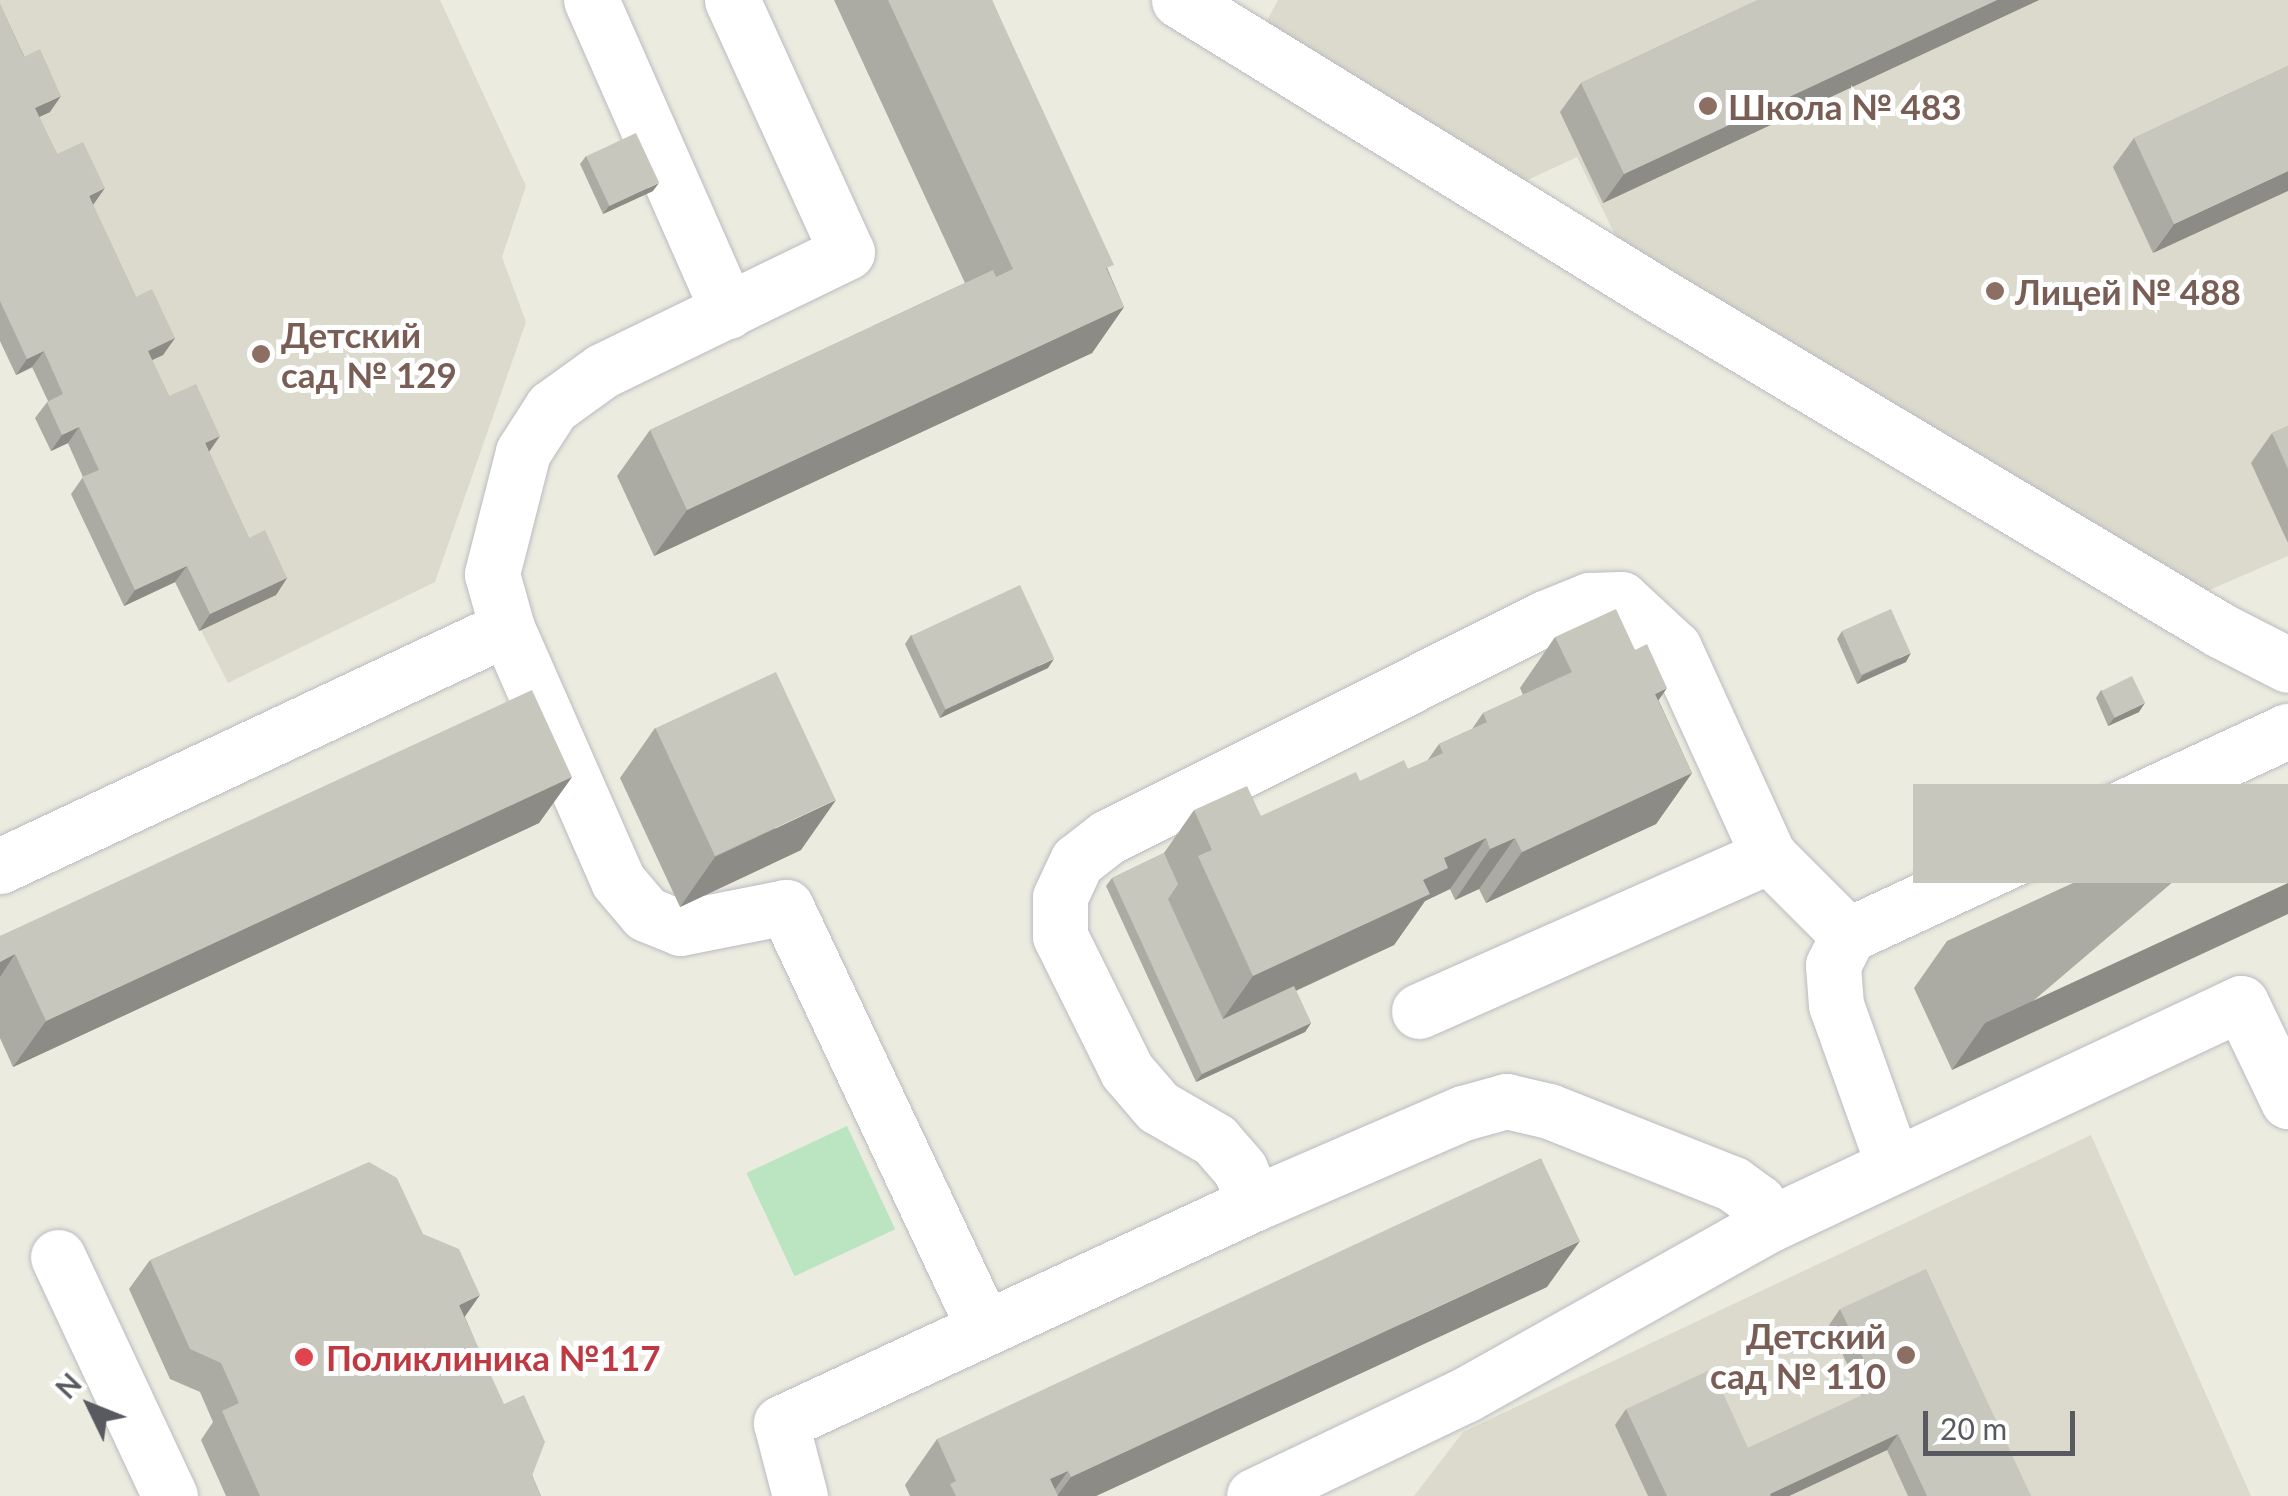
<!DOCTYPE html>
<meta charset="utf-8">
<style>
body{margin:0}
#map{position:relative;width:2288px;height:1496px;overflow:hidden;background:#ebebdf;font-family:Lato,sans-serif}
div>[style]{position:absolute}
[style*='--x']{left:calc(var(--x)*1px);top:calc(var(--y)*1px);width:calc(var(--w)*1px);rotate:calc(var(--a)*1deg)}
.education>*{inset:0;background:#dbdacd}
.green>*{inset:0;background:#bbe4c1;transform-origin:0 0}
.roads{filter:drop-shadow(0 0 2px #babbc1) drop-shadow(0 0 2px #babbc1)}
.minor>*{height:55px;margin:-27.5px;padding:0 27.5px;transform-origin:27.5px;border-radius:27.5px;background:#fff}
.wall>*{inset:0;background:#acaba3}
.shaded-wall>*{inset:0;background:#8c8b85}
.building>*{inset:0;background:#c8c7be;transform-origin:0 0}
.dots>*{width:28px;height:28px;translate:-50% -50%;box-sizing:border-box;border:5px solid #fff;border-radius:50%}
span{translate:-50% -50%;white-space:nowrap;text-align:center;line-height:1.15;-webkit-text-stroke:10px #fff;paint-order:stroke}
.education-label{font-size:35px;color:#785e54;font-weight:700}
.left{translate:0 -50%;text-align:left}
.right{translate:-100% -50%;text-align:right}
.health-label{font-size:35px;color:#be3a42;font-weight:700}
.north{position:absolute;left:40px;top:1356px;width:100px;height:100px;-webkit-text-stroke:8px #fff;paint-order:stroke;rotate:313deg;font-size:28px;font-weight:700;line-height:40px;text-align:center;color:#585a60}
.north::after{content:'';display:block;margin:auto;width:35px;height:45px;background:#585a60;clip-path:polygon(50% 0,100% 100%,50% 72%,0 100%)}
.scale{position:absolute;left:1923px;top:1411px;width:152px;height:45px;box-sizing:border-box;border:5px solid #585a60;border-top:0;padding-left:12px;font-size:30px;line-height:35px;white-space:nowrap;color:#585a60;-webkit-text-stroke:8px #fff;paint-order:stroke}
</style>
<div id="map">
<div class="education">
<div style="clip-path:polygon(0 0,440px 0,526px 186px,502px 257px,526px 322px,435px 582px,228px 683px,176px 582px,124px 606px,87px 485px,33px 368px,16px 375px,0 341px)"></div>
<div style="clip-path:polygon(1278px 0,2288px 0,2288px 556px,2207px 591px,1622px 249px,1577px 157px,1517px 185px,1263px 28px)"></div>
<div style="clip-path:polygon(2091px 1135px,2251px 1496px,1414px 1496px,1463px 1432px)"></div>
</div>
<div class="green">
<div style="left:847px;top:1126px;width:114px;height:111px;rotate:65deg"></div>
</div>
<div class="roads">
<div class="minor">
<div style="--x:591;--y:0;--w:340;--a:66.2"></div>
<div style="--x:732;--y:0;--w:277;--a:65.5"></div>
<div style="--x:847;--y:252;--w:272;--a:154.1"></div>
<div style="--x:602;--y:371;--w:62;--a:144.2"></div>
<div style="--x:552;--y:407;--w:54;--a:122.8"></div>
<div style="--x:523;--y:452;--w:126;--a:104.3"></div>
<div style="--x:492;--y:574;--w:56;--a:74.5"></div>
<div style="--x:507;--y:628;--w:276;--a:66.3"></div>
<div style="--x:618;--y:881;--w:43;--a:49.7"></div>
<div style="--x:646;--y:914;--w:37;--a:22"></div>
<div style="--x:680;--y:928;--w:108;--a:-11.2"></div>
<div style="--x:786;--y:907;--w:465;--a:64.8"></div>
<div style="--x:1179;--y:0;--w:561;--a:31.59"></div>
<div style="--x:1657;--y:294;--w:656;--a:30.83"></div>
<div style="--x:2220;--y:630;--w:76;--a:27.2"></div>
<div style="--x:0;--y:866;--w:560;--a:-25.15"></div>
<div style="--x:1419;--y:1011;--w:383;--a:-23.9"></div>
<div style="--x:1893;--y:1164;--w:169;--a:-109.7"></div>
<div style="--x:1836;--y:1005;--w:40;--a:-94.3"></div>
<div style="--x:1833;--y:965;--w:34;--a:-63"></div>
<div style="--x:1848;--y:935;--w:485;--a:-24.9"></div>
<div style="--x:1255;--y:1203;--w:37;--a:-114"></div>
<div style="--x:1240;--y:1169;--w:38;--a:-131"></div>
<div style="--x:1215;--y:1140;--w:66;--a:-149.9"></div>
<div style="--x:1158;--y:1107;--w:48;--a:-130.7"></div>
<div style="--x:1127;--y:1071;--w:151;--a:-116.4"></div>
<div style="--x:1060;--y:936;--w:39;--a:-90"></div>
<div style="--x:1060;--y:897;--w:40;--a:-65"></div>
<div style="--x:1077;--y:861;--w:39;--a:-38"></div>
<div style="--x:1108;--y:837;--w:489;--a:-26.6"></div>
<div style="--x:1545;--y:618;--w:48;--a:-22.2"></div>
<div style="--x:1589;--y:600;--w:32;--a:-2"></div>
<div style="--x:1621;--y:599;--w:72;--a:42.8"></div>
<div style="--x:1674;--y:648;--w:229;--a:65.5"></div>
<div style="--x:1769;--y:856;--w:112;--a:45"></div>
<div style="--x:58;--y:1257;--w:264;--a:64.9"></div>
<div style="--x:800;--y:1496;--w:75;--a:-104.6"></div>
<div style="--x:781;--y:1423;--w:523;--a:-24.9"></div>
<div style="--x:1255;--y:1203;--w:227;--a:-23.4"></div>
<div style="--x:1463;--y:1113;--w:45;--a:-15.6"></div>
<div style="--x:1506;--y:1101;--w:44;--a:13.1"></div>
<div style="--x:1549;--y:1111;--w:198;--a:21.6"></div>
<div style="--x:1733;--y:1184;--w:31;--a:36"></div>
<div style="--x:1758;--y:1202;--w:25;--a:61"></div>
<div style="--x:1770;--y:1224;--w:520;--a:-25.14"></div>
<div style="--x:2241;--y:1003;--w:109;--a:64.4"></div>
<div style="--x:1254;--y:1496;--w:234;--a:-25.6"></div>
<div style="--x:1465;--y:1395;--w:350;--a:-29.3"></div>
</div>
</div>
<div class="wall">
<div style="clip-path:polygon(834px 0,992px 0,1124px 307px,1092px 353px,654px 556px,617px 476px,650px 430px,965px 283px)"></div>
<div style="clip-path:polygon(1758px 0,2039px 0,1603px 203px,1560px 112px,1581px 83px)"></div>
<div style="clip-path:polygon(0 4px,50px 112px,39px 117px,57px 154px,93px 205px,136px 297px,175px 338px,163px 355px,152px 360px,169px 396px,209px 452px,249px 538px,287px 578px,276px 595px,199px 631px,175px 582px,124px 606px,71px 494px,83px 477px,68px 443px,51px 451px,35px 418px,48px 401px,32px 367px,16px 375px,0 341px)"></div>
<div style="clip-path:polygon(2288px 66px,2153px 253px,2113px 167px,2134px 138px)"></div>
<div style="clip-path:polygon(586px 156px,653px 191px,603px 214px,580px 164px)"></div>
<div style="clip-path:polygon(2288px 426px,2288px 543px,2251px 463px,2272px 433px)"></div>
<div style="clip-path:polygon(1842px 631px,1906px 662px,1857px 684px,1837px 639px)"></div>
<div style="clip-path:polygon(911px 635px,1048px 668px,940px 718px,905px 644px)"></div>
<div style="clip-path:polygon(1555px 637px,1659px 701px,1692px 773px,1656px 824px,1486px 903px,1479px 889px,1455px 900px,1450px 889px,1425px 901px,1394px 945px,1296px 991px,1311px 1023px,1305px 1032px,1196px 1082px,1106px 886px,1112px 878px,1164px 853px,1194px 810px,1261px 816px,1360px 781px,1408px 769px,1427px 761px,1439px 744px,1472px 729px,1483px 713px,1523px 695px,1520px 688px)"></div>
<div style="clip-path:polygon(2101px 690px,2139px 712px,2108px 726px,2096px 698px)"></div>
<div style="clip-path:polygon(655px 728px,801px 850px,680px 907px,620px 778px)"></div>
<div style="clip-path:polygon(572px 777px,539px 823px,13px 1067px,0 1038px,0 936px)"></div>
<div style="clip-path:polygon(2288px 784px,1952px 1070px,1914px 988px,1947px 941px)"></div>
<div style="clip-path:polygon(423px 1234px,465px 1317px,541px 1496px,226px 1496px,201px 1440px,213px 1422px,200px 1392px,170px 1379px,129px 1289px,150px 1260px)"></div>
<div style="clip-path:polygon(1547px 1287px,1096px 1496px,910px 1496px,905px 1485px,937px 1439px)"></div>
<div style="clip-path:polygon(1840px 1309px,2031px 1496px,1908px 1496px,1887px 1450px,1789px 1496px,1648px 1496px,1615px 1425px,1626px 1409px,1748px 1448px,1862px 1396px,1829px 1325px)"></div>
</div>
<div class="shaded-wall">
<div style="clip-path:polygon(1997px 0,2039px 0,1603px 203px,1624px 174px)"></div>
<div style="clip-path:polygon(61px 96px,50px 112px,24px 124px,35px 108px)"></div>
<div style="clip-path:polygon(2288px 171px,2288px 191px,2153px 253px,2174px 224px)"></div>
<div style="clip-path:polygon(659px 183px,653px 191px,603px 214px,609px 206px)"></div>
<div style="clip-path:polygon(105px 188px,93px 205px,89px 196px)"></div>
<div style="clip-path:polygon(1124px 307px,1092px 353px,654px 556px,687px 510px)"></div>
<div style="clip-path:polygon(175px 338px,163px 355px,137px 367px,148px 351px)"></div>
<div style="clip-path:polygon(44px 351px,32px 367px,16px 375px,27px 359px)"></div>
<div style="clip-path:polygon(79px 427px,68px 443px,51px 451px,62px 435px)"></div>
<div style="clip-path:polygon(220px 436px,209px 452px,205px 443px)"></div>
<div style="clip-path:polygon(187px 566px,175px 582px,124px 606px,135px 590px)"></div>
<div style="clip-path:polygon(287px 578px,276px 595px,199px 631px,210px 614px)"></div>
<div style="clip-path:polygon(1911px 653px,1906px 662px,1857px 684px,1863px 675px)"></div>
<div style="clip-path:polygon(1054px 659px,1048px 668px,940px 718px,945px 710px)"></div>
<div style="clip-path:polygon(1667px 688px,1632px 739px,1655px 694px)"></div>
<div style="clip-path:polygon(2145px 703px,2139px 712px,2108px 726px,2114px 718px)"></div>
<div style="clip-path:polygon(1692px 773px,1656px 824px,1486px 903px,1522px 852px)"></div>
<div style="clip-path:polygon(572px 777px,539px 823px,13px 1067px,46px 1021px)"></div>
<div style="clip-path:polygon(836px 800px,801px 850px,680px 907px,715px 857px)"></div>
<div style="clip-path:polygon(1486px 838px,1450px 889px,1425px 901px,1394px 945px,1217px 1027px,1253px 976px,1423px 880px,1444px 858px)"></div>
<div style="clip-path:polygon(1515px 838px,1479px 889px,1455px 900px,1490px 849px)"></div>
<div style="clip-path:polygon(2288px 883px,2288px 914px,1952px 1070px,1985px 1023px)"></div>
<div style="clip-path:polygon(15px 954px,0 977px,0 962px)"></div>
<div style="clip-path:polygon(1311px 1023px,1305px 1032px,1196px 1082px,1202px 1074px)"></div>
<div style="clip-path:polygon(1580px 1241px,1547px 1287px,1096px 1496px,1057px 1496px,1071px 1477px)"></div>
<div style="clip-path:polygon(480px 1295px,459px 1325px,459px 1305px)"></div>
<div style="clip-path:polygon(1898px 1434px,1887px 1450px,1789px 1496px,1768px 1496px,1770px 1494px)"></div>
<div style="clip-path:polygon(1068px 1471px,1050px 1496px,1050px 1479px)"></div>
</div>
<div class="building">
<div style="clip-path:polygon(888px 0,992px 0,1114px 265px,1106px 268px,1124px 307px,687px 510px,650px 430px,993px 270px,996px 277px,1013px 269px)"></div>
<div style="clip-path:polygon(1758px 0,1997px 0,1624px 174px,1581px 83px)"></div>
<div style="clip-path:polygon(0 4px,24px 57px,40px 49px,61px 96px,35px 108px,57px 154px,83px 142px,105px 188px,89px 196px,136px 297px,152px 289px,175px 338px,148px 351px,169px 396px,196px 384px,220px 436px,205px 443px,249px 538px,265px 530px,287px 578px,210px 614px,187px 566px,135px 590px,82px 477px,99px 470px,79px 427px,62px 435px,47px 402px,63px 394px,44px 351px,27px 359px,0 301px)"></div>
<div style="clip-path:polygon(2288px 66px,2288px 171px,2174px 224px,2134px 138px)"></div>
<div style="left:636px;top:133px;width:55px;height:55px;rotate:65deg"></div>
<div style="clip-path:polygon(2288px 426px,2288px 469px,2272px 433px)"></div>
<div style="left:1020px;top:585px;width:81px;height:120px;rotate:65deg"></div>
<div style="clip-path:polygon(1616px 609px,1635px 650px,1647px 644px,1667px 688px,1655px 694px,1692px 773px,1522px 852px,1515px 838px,1490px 849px,1486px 838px,1444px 858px,1448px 868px,1423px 880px,1430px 894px,1253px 976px,1198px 856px,1212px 850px,1194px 810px,1247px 786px,1261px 816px,1356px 772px,1360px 781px,1404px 760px,1408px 769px,1443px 753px,1439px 744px,1487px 722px,1483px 713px,1572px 672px,1555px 637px)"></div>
<div style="left:1891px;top:609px;width:48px;height:54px;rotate:66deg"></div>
<div style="left:776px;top:672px;width:141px;height:133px;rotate:65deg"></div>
<div style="left:2132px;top:676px;width:30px;height:34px;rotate:64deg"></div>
<div style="clip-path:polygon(532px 690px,572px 777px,46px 1021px,15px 954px,0 962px,0 936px)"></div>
<div style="left:2288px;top:784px;width:99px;height:375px;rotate:90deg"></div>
<div style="clip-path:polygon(1164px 853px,1178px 884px,1168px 899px,1223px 1019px,1294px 986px,1311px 1023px,1202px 1074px,1112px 878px)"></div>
<div style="clip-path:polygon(1541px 1158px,1580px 1241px,1071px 1477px,1068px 1471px,1050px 1479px,1058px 1496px,956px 1496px,950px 1484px,956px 1481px,937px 1439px)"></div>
<div style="clip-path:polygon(369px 1162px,397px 1178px,423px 1234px,459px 1249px,480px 1295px,459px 1305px,504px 1404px,524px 1395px,545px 1442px,532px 1476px,541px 1496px,260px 1496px,222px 1411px,239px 1403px,221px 1363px,190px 1349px,150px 1260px)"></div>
<div style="clip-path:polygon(1926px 1269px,2031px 1496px,1927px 1496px,1898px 1434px,1770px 1494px,1771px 1496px,1667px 1496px,1626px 1409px,1712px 1369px,1748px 1448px,1877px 1388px,1840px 1309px)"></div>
</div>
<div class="dots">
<div style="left:1708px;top:106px;background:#8d6e63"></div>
<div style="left:1995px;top:291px;background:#8d6e63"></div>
<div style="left:261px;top:354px;background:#8d6e63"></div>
<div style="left:1906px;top:1355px;background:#8d6e63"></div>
<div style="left:304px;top:1357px;background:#e0444e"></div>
</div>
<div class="education-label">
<span class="left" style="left:1728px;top:106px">Школа № 483</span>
<span class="left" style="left:2015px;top:291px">Лицей № 488</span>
<span class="left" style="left:281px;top:354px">Детский<br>сад № 129</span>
<span class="right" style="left:1886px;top:1355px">Детский<br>сад № 110</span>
</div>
<div class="health-label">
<span class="left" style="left:326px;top:1357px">Поликлиника №117</span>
</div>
<div class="north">N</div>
<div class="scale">20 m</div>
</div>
